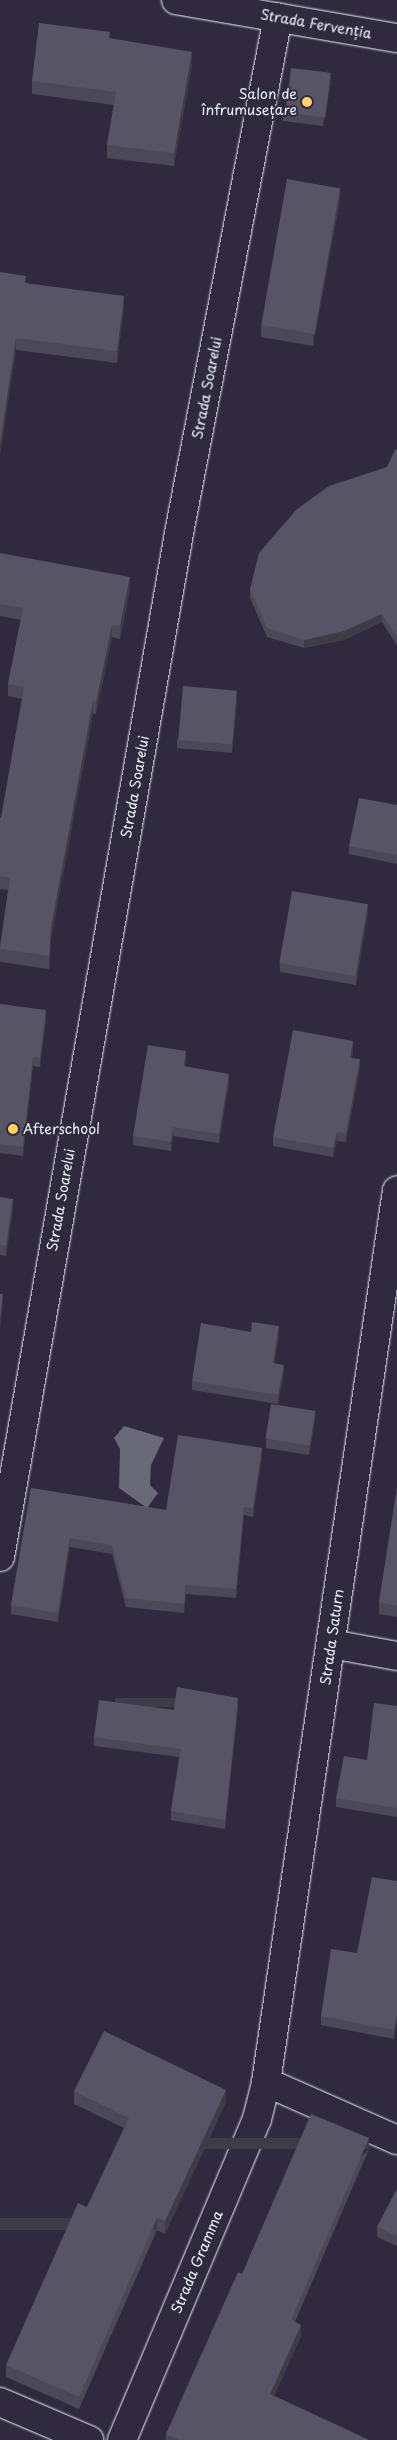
<!DOCTYPE html>
<meta charset="utf-8">
<style>
body{margin:0}
#map{position:relative;width:397px;height:2440px;overflow:hidden;background:#2f2a3d;font-family:"Playpen Sans",sans-serif}
div>[style]{position:absolute}
[style*='--x']{left:calc(var(--x)*1px);top:calc(var(--y)*1px);width:calc(var(--w)*1px);rotate:calc(var(--a)*1deg)}
.water>*{inset:0;background:#696978}
.roads{filter:drop-shadow(0 0 1px #e8f1f8) drop-shadow(0 0 1px #e8f1f8)}
.minor>*{height:28px;margin:-14px;padding:0 14px;transform-origin:14px;border-radius:14px;background:#2f2a3d}
.tertiary>*{height:28px;margin:-14px;padding:0 14px;transform-origin:14px;border-radius:14px;background:#2f2a3d}
.wall>*{inset:0;background:#4b4957}
.shaded-wall>*{inset:0;background:#3d3c47;transform-origin:0 0}
.building>*{inset:0;background:#575565;transform-origin:0 0}
.dots>*{width:14px;height:14px;translate:-50% -50%;box-sizing:border-box;border:2px solid #2f2a3d;border-radius:50%}
span{translate:-50% -50%;white-space:nowrap;text-align:center;line-height:1.15;-webkit-text-stroke:4px #2f2a3d;paint-order:stroke}
.street-label{font-size:14px;color:#e8f1f8}
.poi-label{font-size:14px;color:#e8f1f8}
.right{translate:-100% -50%;text-align:right}
.left{translate:0 -50%;text-align:left}
</style>
<div id="map">
<div class="water">
<div style="clip-path:polygon(124px 1426px,164px 1438px,151px 1465px,150px 1485px,158px 1493px,147px 1508px,119px 1488px,120px 1449px,114px 1438px)"></div>
</div>
<div class="roads">
<div class="minor">
<div style="--x:0;--y:1557;--w:1040;--a:-80.08"></div>
<div style="--x:179;--y:533;--w:525;--a:-79.14"></div>
<div style="--x:331;--y:1644;--w:67;--a:10.3"></div>
<div style="--x:266;--y:2082;--w:143;--a:23.9"></div>
<div style="--x:0;--y:2402;--w:97;--a:23.1"></div>
</div>
<div class="tertiary">
<div style="--x:176;--y:0;--w:224;--a:9.8"></div>
<div style="--x:122;--y:2440;--w:348;--a:-67.2"></div>
<div style="--x:257;--y:2119;--w:38;--a:-76"></div>
<div style="--x:266;--y:2082;--w:901;--a:-81.64"></div>
</div>
</div>
<div class="wall">
<div style="clip-path:polygon(110px 38px,192px 65px,174px 166px,107px 158px,107px 145px,114px 105px,32px 94px,32px 81px)"></div>
<div style="clip-path:polygon(331px 82px,323px 126px,283px 121px,283px 112px)"></div>
<div style="clip-path:polygon(340px 200px,313px 346px,261px 337px,261px 325px)"></div>
<div style="clip-path:polygon(0 272px,26px 283px,124px 308px,117px 363px,16px 350px,0 455px)"></div>
<div style="clip-path:polygon(397px 449px,397px 646px,382px 622px,344px 640px,304px 648px,267px 637px,250px 598px,250px 589px,387px 467px)"></div>
<div style="clip-path:polygon(0 553px,130px 589px,120px 639px,112px 637px,96px 714px,93px 714px,51px 939px,49px 969px,0 962px,0 946px,8px 890px,0 889px,0 818px,1px 818px,22px 699px,8px 696px,8px 684px,21px 620px,0 616px)"></div>
<div style="clip-path:polygon(237px 700px,232px 753px,177px 748px,177px 740px)"></div>
<div style="clip-path:polygon(397px 805px,397px 864px,349px 854px,349px 846px)"></div>
<div style="clip-path:polygon(368px 912px,356px 985px,280px 972px,280px 963px)"></div>
<div style="clip-path:polygon(0 1004px,46px 1019px,40px 1067px,33px 1066px,23px 1156px,0 1153px)"></div>
<div style="clip-path:polygon(353px 1050px,352px 1058px,360px 1068px,346px 1142px,337px 1141px,333px 1157px,273px 1146px,273px 1137px)"></div>
<div style="clip-path:polygon(186px 1060px,185px 1066px,229px 1083px,219px 1143px,173px 1136px,171px 1151px,133px 1145px,133px 1136px)"></div>
<div style="clip-path:polygon(0 1197px,13px 1210px,6px 1256px,0 1255px)"></div>
<div style="clip-path:polygon(251px 1332px,279px 1335px,274px 1363px,284px 1373px,278px 1404px,192px 1390px,192px 1381px)"></div>
<div style="clip-path:polygon(315px 1420px,309px 1455px,266px 1448px,266px 1439px)"></div>
<div style="clip-path:polygon(262px 1457px,253px 1517px,244px 1515px,236px 1598px,186px 1594px,184px 1613px,126px 1607px,112px 1554px,70px 1547px,58px 1622px,11px 1614px,11px 1605px,31px 1488px,166px 1510px)"></div>
<div style="clip-path:polygon(397px 1488px,397px 1617px,379px 1614px,379px 1602px)"></div>
<div style="clip-path:polygon(397px 1706px,397px 1817px,336px 1807px,336px 1798px,367px 1760px)"></div>
<div style="clip-path:polygon(238px 1707px,225px 1829px,171px 1820px,171px 1811px,179px 1757px,94px 1746px,94px 1737px,174px 1710px)"></div>
<div style="clip-path:polygon(397px 1881px,394px 2039px,321px 2025px,321px 2016px,357px 1953px)"></div>
<div style="clip-path:polygon(74px 2091px,226px 2102px,165px 2234px,157px 2230px,79px 2409px,6px 2377px,6px 2365px,87px 2207px,124px 2128px,74px 2104px)"></div>
<div style="clip-path:polygon(369px 2149px,295px 2322px,301px 2336px,274px 2396px,369px 2440px,166px 2440px,166px 2434px,242px 2274px)"></div>
<div style="clip-path:polygon(397px 2189px,397px 2246px,377px 2237px,377px 2227px)"></div>
</div>
<div class="shaded-wall">
<div style="clip-path:polygon(192px 52px,192px 65px,174px 166px,174px 153px)"></div>
<div style="clip-path:polygon(331px 73px,331px 82px,323px 126px,323px 117px)"></div>
<div style="clip-path:polygon(340px 188px,340px 200px,313px 346px,313px 334px)"></div>
<div style="clip-path:polygon(124px 296px,124px 308px,117px 363px,117px 351px)"></div>
<div style="clip-path:polygon(16px 338px,16px 350px,0 455px,0 443px)"></div>
<div style="clip-path:polygon(130px 577px,130px 589px,120px 639px,120px 626px)"></div>
<div style="clip-path:polygon(382px 614px,382px 622px,344px 640px,304px 648px,304px 640px)"></div>
<div style="clip-path:polygon(112px 625px,112px 637px,96px 714px,96px 702px)"></div>
<div style="clip-path:polygon(237px 691px,237px 700px,232px 753px,232px 745px)"></div>
<div style="clip-path:polygon(93px 701px,93px 714px,51px 939px,49px 969px,51px 927px)"></div>
<div style="clip-path:polygon(368px 904px,368px 912px,356px 985px,356px 976px)"></div>
<div style="clip-path:polygon(46px 1010px,46px 1019px,40px 1067px,40px 1058px)"></div>
<div style="clip-path:polygon(353px 1041px,353px 1050px,350px 1066px,350px 1058px)"></div>
<div style="clip-path:polygon(186px 1051px,186px 1060px,184px 1075px,184px 1066px)"></div>
<div style="clip-path:polygon(33px 1057px,33px 1066px,23px 1156px,23px 1147px)"></div>
<div style="clip-path:polygon(360px 1059px,360px 1068px,346px 1142px,346px 1133px)"></div>
<div style="clip-path:polygon(229px 1074px,229px 1083px,219px 1143px,219px 1134px)"></div>
<div style="clip-path:polygon(173px 1127px,173px 1136px,171px 1151px,171px 1142px)"></div>
<div style="clip-path:polygon(337px 1132px,337px 1141px,333px 1157px,333px 1148px)"></div>
<div style="clip-path:polygon(13px 1199px,13px 1210px,6px 1256px,6px 1246px)"></div>
<div style="clip-path:polygon(3px 1294px,3px 1304px,0 1331px,0 1321px)"></div>
<div style="clip-path:polygon(279px 1326px,279px 1335px,273px 1372px,273px 1363px)"></div>
<div style="clip-path:polygon(284px 1365px,284px 1373px,278px 1404px,278px 1395px)"></div>
<div style="clip-path:polygon(315px 1411px,315px 1420px,309px 1455px,309px 1446px)"></div>
<div style="clip-path:polygon(262px 1448px,262px 1457px,253px 1517px,253px 1508px)"></div>
<div style="clip-path:polygon(244px 1507px,244px 1515px,236px 1598px,236px 1589px)"></div>
<div style="clip-path:polygon(70px 1538px,70px 1547px,58px 1622px,58px 1613px)"></div>
<div style="clip-path:polygon(186px 1585px,186px 1594px,184px 1613px,184px 1604px)"></div>
<div style="left:238px;top:1698px;width:9px;height:123px;rotate:90deg"></div>
<div style="clip-path:polygon(397px 2015px,397px 2024px,394px 2039px,394px 2030px)"></div>
<div style="clip-path:polygon(226px 2090px,226px 2102px,165px 2234px,165px 2221px)"></div>
<div style="left:369px;top:2138px;width:11px;height:198px;rotate:90deg"></div>
<div style="left:157px;top:2218px;width:12px;height:195px;rotate:90deg"></div>
<div style="clip-path:polygon(301px 2325px,301px 2336px,270px 2405px,270px 2394px)"></div>
</div>
<div class="building">
<div style="clip-path:polygon(39px 23px,110px 32px,109px 38px,192px 52px,174px 153px,107px 145px,116px 92px,32px 81px)"></div>
<div style="left:291px;top:68px;width:40px;height:45px;rotate:7deg"></div>
<div style="left:287px;top:179px;width:54px;height:148px;rotate:10deg"></div>
<div style="clip-path:polygon(0 272px,26px 276px,25px 283px,124px 296px,117px 351px,16px 338px,0 443px)"></div>
<div style="clip-path:polygon(397px 449px,397px 637px,382px 614px,344px 631px,304px 640px,267px 628px,250px 589px,259px 553px,296px 510px,329px 486px,387px 467px,395px 450px)"></div>
<div style="clip-path:polygon(0 553px,130px 577px,120px 626px,112px 625px,96px 702px,93px 701px,51px 927px,49px 956px,0 949px,10px 878px,0 876px,0 818px,1px 818px,24px 687px,8px 684px,23px 608px,0 604px)"></div>
<div style="left:183px;top:686px;width:54px;height:54px;rotate:5deg"></div>
<div style="clip-path:polygon(359px 798px,397px 805px,397px 855px,349px 846px)"></div>
<div style="left:292px;top:891px;width:77px;height:73px;rotate:10deg"></div>
<div style="clip-path:polygon(0 1004px,46px 1010px,40px 1058px,33px 1057px,23px 1147px,0 1144px)"></div>
<div style="clip-path:polygon(293px 1030px,353px 1041px,350px 1058px,360px 1059px,346px 1133px,337px 1132px,333px 1148px,273px 1137px)"></div>
<div style="clip-path:polygon(148px 1045px,186px 1051px,184px 1066px,229px 1074px,219px 1134px,173px 1127px,171px 1142px,133px 1136px)"></div>
<div style="clip-path:polygon(0 1197px,13px 1199px,6px 1246px,0 1245px)"></div>
<div style="clip-path:polygon(0 1294px,3px 1294px,0 1321px)"></div>
<div style="clip-path:polygon(252px 1322px,279px 1326px,273px 1363px,284px 1365px,278px 1395px,192px 1381px,201px 1323px,251px 1332px)"></div>
<div style="left:271px;top:1404px;width:45px;height:35px;rotate:9deg"></div>
<div style="clip-path:polygon(178px 1435px,262px 1448px,253px 1508px,244px 1507px,236px 1589px,186px 1585px,184px 1604px,126px 1598px,112px 1545px,70px 1538px,58px 1613px,11px 1605px,31px 1488px,166px 1510px)"></div>
<div style="clip-path:polygon(397px 1488px,397px 1606px,379px 1602px)"></div>
<div style="clip-path:polygon(177px 1687px,238px 1698px,225px 1820px,171px 1811px,181px 1749px,94px 1737px,99px 1700px,174px 1710px)"></div>
<div style="clip-path:polygon(374px 1703px,397px 1706px,397px 1808px,336px 1798px,344px 1756px,367px 1760px)"></div>
<div style="clip-path:polygon(372px 1877px,397px 1881px,397px 2015px,394px 2030px,321px 2016px,331px 1949px,357px 1953px)"></div>
<div style="clip-path:polygon(104px 2031px,226px 2090px,165px 2221px,157px 2218px,79px 2397px,6px 2365px,78px 2203px,87px 2207px,129px 2118px,74px 2091px)"></div>
<div style="clip-path:polygon(311px 2114px,369px 2138px,291px 2320px,301px 2325px,270px 2394px,369px 2440px,180px 2440px,166px 2434px,238px 2272px,242px 2274px)"></div>
<div style="clip-path:polygon(397px 2189px,397px 2236px,377px 2227px)"></div>
</div>
<div class="dots">
<div style="left:307px;top:102px;background:#ffd166"></div>
<div style="left:13px;top:1129px;background:#ffd166"></div>
</div>
<div class="street-label">
<span style="left:316px;top:24px;rotate:10deg">Strada Fervenția</span>
<span style="left:207px;top:388px;rotate:-79deg">Strada Soarelui</span>
<span style="left:135px;top:787px;rotate:-80deg">Strada Soarelui</span>
<span style="left:61px;top:1200px;rotate:-80deg">Strada Soarelui</span>
<span style="left:332px;top:1637px;rotate:-82deg">Strada Saturn</span>
<span style="left:197px;top:2262px;rotate:-67deg">Strada Gramma</span>
</div>
<div class="poi-label">
<span class="right" style="left:297px;top:102px">Salon de<br>înfrumusețare</span>
<span class="left" style="left:23px;top:1129px">Afterschool</span>
</div>
</div>
